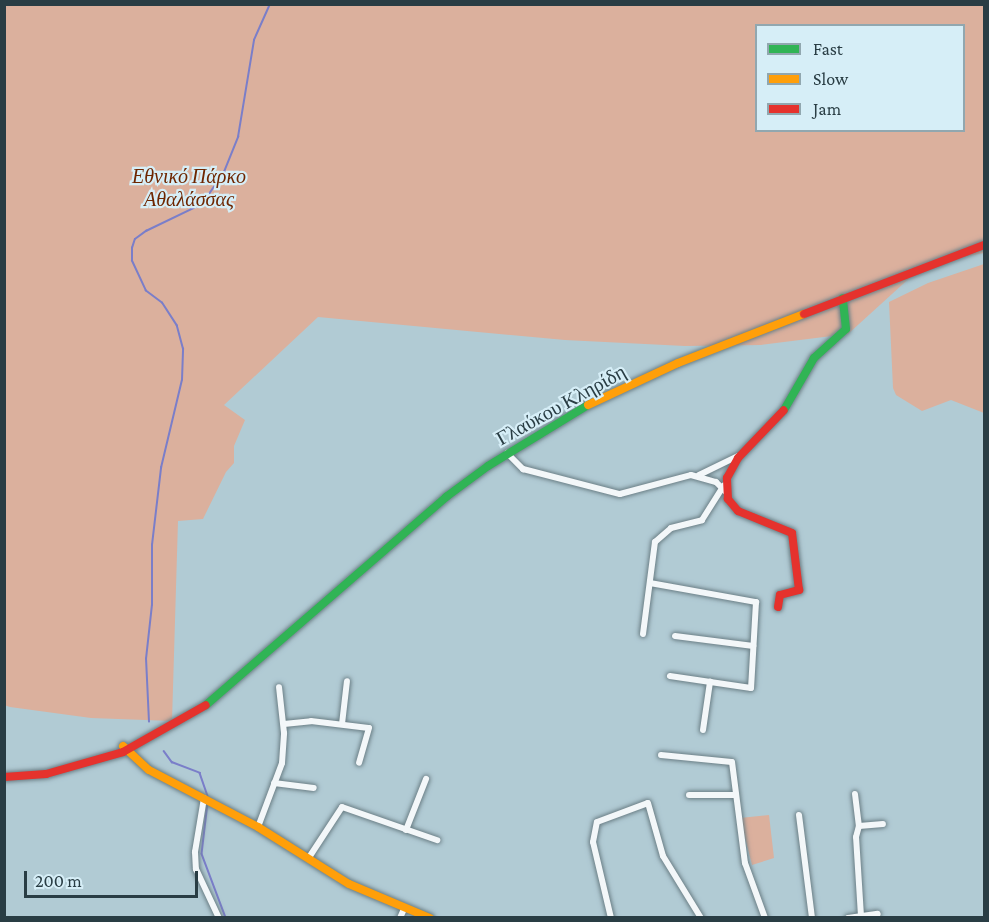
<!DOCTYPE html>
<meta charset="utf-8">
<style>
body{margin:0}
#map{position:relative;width:989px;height:922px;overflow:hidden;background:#b1cbd4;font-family:"Crimson Pro",serif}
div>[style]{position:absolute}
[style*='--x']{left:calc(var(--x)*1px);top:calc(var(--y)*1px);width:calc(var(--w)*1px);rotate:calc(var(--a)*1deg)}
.green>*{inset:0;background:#dbb09d}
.stream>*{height:1.5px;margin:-0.75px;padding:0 0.75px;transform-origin:0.75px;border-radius:0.75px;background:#7a7ec9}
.roads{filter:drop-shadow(0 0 2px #6b7f86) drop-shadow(0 0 2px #6b7f86)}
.street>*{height:6px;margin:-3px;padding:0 3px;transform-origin:3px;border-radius:3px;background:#f3f7f9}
.fast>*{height:8px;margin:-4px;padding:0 4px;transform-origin:4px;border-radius:4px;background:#30b455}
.slow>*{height:8px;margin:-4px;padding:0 4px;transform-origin:4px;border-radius:4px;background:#ff9f0a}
.jam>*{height:8px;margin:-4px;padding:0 4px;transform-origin:4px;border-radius:4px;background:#e5322d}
span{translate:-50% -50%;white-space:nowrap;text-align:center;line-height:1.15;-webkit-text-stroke:4.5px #d6eef7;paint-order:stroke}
.park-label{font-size:20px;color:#6e2600;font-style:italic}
.street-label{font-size:20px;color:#293d44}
.frame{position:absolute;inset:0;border:6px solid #293d44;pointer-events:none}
.legend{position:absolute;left:755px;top:24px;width:210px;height:108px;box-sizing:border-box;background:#d6eef7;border:2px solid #91a7af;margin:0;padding:8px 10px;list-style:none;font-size:18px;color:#293d44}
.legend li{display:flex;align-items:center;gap:12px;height:30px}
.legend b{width:30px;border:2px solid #91a7af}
.scale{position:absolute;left:24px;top:871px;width:174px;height:27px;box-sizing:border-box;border:3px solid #293d44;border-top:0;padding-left:8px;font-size:18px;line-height:21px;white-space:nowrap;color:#293d44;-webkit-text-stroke:4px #d6eef7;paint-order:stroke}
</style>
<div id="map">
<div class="green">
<div style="clip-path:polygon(evenodd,4px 5px,984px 5px,984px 253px,925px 264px,848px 334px,761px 345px,685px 346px,565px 340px,318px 317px,224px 405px,245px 420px,234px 446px,234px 463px,226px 472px,203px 519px,178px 521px,172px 721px,91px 718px,10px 707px,4px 705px,4px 5px,756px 26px,964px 26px,964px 130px,756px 130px,756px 26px)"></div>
<div style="clip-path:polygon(984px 264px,984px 413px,951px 400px,922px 411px,896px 395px,893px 388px,889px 302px,928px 283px)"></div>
<div style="clip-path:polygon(769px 815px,774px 858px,752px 865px,740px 818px)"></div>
</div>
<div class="stream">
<div style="--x:149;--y:722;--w:63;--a:-92.7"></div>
<div style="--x:146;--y:659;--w:54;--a:-83.7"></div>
<div style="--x:152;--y:605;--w:60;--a:-90"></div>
<div style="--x:152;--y:545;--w:78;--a:-83.3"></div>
<div style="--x:161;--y:468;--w:90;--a:-76.6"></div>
<div style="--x:182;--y:380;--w:31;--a:-88"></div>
<div style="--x:183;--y:349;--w:24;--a:-105"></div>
<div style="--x:177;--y:326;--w:27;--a:-123"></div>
<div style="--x:162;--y:303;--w:20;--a:-143"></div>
<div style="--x:146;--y:291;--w:33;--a:-115"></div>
<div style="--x:132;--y:261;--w:13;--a:-90"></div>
<div style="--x:132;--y:248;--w:9;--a:-72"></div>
<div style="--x:135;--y:239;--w:14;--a:-36"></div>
<div style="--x:146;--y:231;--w:62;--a:-25.7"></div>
<div style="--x:202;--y:204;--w:39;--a:-55"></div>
<div style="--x:224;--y:172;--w:38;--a:-68"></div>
<div style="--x:238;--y:137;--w:98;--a:-80.6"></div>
<div style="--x:254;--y:40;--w:39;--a:-66"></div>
<div style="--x:164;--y:751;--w:14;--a:54"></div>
<div style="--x:172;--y:762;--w:30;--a:21"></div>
<div style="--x:200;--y:773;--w:24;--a:71"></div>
<div style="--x:208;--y:803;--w:51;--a:96.7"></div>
<div style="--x:202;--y:854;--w:68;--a:69.4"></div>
</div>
<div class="roads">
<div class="street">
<div style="--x:507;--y:453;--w:23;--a:45"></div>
<div style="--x:523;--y:469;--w:100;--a:14.5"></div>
<div style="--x:620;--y:494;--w:73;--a:-15"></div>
<div style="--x:691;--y:475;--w:26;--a:16"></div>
<div style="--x:716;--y:482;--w:16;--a:45"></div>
<div style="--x:699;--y:475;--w:43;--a:-26"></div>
<div style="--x:650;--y:583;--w:108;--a:10.2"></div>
<div style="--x:756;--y:602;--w:86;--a:93.3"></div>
<div style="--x:751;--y:688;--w:82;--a:-171.6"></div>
<div style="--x:643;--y:634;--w:93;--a:-82.6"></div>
<div style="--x:655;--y:542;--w:21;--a:-41"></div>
<div style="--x:671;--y:528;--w:32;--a:-14"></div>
<div style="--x:702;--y:520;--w:41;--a:-57.8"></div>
<div style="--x:675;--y:636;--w:79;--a:7.3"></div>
<div style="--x:284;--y:724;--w:27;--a:-6"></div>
<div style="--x:311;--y:721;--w:58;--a:6.9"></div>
<div style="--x:369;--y:728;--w:36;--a:106"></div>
<div style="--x:342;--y:724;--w:43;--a:-83.4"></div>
<div style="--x:703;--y:730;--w:49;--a:-81.7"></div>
<div style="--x:661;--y:755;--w:71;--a:5.6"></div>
<div style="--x:732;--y:762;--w:102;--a:82.7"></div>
<div style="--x:745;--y:863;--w:59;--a:70"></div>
<div style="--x:274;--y:783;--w:40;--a:7.1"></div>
<div style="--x:855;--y:794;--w:32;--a:83"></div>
<div style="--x:689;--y:795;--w:47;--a:0"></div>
<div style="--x:204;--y:798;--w:55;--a:99.5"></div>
<div style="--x:195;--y:852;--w:17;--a:87"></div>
<div style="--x:196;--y:869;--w:54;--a:64.9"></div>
<div style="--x:799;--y:815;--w:104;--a:82.8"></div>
<div style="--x:258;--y:827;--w:68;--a:-69.4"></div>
<div style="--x:282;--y:763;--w:30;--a:-86"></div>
<div style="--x:284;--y:733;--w:46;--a:-96.2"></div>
<div style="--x:406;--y:830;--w:55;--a:-68.6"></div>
<div style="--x:308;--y:859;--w:62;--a:-56.8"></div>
<div style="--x:342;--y:807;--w:101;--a:19.2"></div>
<div style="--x:861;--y:916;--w:79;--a:-93.6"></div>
<div style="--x:856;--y:837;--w:11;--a:-75"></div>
<div style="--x:859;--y:826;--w:24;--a:-5"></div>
<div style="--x:400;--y:918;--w:12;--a:-66"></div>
<div style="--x:611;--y:918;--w:78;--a:-103.3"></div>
<div style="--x:593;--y:842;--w:20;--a:-79"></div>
<div style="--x:597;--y:822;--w:54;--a:-20.4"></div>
<div style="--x:648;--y:803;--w:55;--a:74.2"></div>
<div style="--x:663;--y:856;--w:73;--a:58.5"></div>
<div style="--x:848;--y:918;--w:30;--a:-8"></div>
</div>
<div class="fast">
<div style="--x:784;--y:410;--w:60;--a:-60"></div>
<div style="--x:814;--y:358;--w:43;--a:-42.2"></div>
<div style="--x:846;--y:329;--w:31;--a:-96"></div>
<div style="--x:206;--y:705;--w:318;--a:-40.9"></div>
<div style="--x:446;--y:497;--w:52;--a:-36.4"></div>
<div style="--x:488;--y:466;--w:117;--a:-31.4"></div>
</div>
<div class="slow">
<div style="--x:588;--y:405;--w:99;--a:-25"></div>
<div style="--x:678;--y:363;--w:135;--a:-21.3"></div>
<div style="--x:123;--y:746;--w:35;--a:43"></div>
<div style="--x:149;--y:770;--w:123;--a:27.6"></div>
<div style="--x:258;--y:827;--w:107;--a:32.1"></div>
<div style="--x:349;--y:884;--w:88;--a:22.8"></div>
</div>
<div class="jam">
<div style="--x:804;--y:314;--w:193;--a:-21"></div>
<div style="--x:778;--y:607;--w:12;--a:-81"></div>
<div style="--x:780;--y:595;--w:20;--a:-15"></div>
<div style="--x:799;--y:590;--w:57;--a:-97"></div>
<div style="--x:792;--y:533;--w:58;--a:-157.8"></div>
<div style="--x:738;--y:511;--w:16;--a:-130"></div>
<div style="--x:728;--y:499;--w:21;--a:-93"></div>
<div style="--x:727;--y:478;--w:23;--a:-61"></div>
<div style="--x:738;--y:458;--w:66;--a:-46.2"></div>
<div style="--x:4;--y:777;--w:42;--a:-4.1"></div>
<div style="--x:46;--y:774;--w:80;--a:-15.9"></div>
<div style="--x:123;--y:752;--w:95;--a:-29.5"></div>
</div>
</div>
<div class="park-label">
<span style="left:189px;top:188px">Εθνικό Πάρκο<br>Αθαλάσσας</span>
</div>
<div class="street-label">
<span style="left:561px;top:405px;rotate:-29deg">Γλαύκου Κληρίδη</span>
</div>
<div class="frame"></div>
<ul class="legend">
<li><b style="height:8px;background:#30b455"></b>Fast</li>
<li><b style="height:8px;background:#ff9f0a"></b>Slow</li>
<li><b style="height:8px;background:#e5322d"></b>Jam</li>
</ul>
<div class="scale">200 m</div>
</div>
